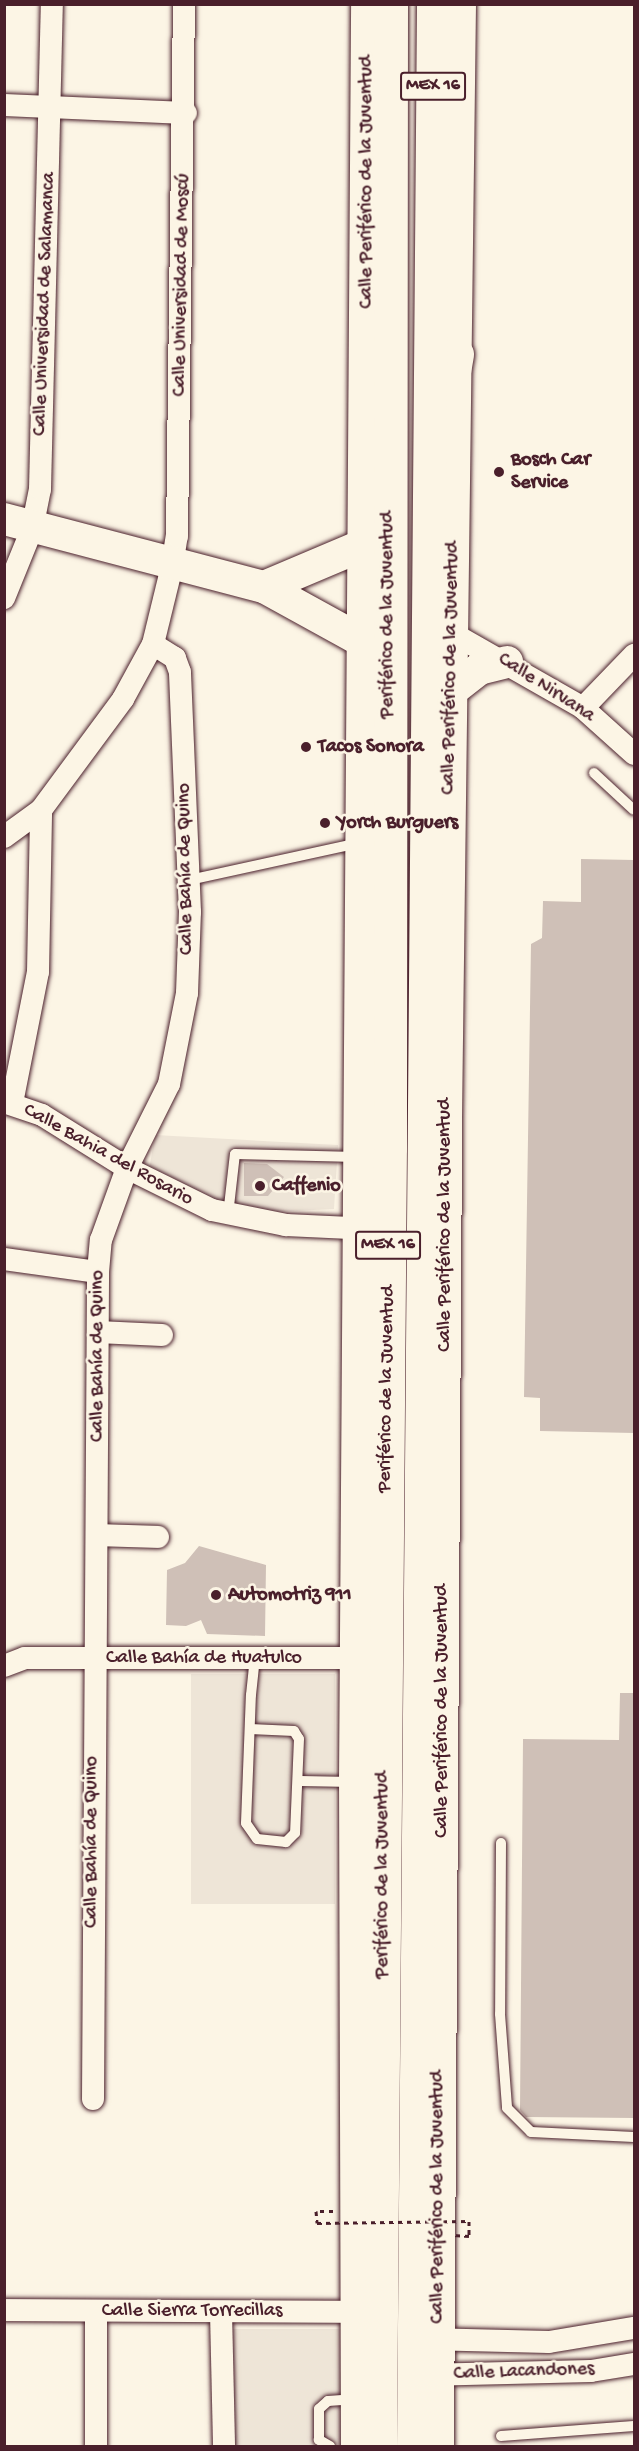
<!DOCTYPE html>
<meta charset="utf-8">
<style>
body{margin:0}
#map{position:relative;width:639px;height:2451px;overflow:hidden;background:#fcf5e5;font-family:"Gochi Hand",sans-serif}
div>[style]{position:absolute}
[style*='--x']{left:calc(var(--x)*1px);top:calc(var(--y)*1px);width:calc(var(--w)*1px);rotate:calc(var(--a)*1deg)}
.built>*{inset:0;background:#eee5d7;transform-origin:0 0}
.building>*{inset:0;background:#cfc0b7}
.roads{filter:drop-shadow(0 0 2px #4a1f2b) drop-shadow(0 0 2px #4a1f2b)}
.lane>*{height:10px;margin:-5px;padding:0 5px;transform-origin:5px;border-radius:5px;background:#fcf5e5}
.street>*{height:22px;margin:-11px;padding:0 11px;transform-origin:11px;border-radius:11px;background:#fcf5e5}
.secondary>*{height:32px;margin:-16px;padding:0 16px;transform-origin:16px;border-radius:16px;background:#fcf5e5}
.highway>*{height:33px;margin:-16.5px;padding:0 16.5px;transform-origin:16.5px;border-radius:16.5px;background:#fcf5e5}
.path-bridge>*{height:3px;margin-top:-1.5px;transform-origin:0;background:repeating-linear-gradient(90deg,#4a1f2b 0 4.5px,transparent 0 9px)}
.dots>*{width:16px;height:16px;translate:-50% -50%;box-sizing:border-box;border:3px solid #fcf5e5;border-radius:50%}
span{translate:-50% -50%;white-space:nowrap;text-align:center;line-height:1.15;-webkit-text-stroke:5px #fcf5e5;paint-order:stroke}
.shield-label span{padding:2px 4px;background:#fcf5e5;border:2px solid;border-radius:4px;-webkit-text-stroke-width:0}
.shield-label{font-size:18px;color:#4a1f2b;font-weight:700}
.street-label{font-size:20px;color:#4a1f2b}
.poi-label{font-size:20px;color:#4a1f2b;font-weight:700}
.left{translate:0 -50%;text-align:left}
.frame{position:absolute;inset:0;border:6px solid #4a1f2b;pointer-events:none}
</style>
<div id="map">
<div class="built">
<div style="clip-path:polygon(155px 1135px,338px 1145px,334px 1209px,251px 1213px,199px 1196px,149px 1170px)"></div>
<div style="left:191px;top:1674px;width:144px;height:230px"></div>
<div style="left:226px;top:2329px;width:117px;height:117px"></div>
</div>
<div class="building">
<div style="clip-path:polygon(581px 859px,634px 860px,634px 1433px,540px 1431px,540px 1398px,524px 1397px,531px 944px,542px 938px,543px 901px,581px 902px)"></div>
<div style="clip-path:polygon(244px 1163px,267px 1164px,284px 1177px,268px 1196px,244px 1196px)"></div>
<div style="clip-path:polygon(199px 1546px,266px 1565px,265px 1636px,207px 1634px,201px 1620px,186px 1626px,166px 1625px,167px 1570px,185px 1563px)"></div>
<div style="clip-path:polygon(620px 1693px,634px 1693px,634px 2118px,526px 2117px,520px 2110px,523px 1739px,619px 1740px)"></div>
</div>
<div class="roads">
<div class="lane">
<div style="--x:594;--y:773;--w:54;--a:42.8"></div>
<div style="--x:189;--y:880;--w:174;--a:-12.3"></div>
<div style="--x:228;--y:1215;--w:61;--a:-83.5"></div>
<div style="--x:235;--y:1154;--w:122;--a:1.4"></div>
<div style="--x:250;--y:1729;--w:44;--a:2.6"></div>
<div style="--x:294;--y:1731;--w:9;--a:58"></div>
<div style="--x:299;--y:1739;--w:94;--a:92.4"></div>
<div style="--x:295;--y:1833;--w:13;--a:135"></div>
<div style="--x:286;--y:1842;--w:29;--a:-174"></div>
<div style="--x:257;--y:1839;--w:19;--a:-125"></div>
<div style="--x:246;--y:1823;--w:128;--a:-87.8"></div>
<div style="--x:251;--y:1695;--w:38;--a:-84"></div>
<div style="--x:300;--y:1781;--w:53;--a:1.1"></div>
<div style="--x:501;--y:1843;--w:171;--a:90.3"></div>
<div style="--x:500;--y:2014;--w:94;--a:85.7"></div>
<div style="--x:507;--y:2108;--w:34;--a:45"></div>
<div style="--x:531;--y:2132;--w:103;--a:2.8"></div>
<div style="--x:501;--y:2436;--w:133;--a:-4.3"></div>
<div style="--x:330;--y:2446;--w:13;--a:-151"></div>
<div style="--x:319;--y:2440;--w:31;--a:-90"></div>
<div style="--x:319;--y:2409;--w:12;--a:-42"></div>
<div style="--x:328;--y:2401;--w:28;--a:-4"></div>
</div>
<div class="street">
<div style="--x:4;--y:105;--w:182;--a:2.5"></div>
<div style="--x:4;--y:598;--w:74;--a:-67.9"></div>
<div style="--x:32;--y:529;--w:41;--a:-78.7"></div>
<div style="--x:40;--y:489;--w:485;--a:-88.6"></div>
<div style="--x:450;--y:632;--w:153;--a:29.7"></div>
<div style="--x:583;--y:708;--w:69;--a:42"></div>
<div style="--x:583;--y:708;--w:74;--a:-46.1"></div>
<div style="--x:4;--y:837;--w:46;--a:-36.1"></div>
<div style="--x:41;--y:810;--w:138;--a:-53.5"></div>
<div style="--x:123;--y:699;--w:63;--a:-61.4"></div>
<div style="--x:153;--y:644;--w:80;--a:-76.3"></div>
<div style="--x:172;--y:566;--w:30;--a:-81"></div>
<div style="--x:177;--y:536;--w:532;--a:-89.25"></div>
<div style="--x:4;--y:1102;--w:40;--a:18.9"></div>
<div style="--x:42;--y:1115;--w:100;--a:31.9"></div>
<div style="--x:127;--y:1168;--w:95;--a:26.3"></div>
<div style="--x:212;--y:1210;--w:76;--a:11.5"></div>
<div style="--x:286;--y:1225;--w:86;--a:2.7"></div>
<div style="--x:12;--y:1103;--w:134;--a:-78.8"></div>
<div style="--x:38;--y:972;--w:162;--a:-88.9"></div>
<div style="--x:4;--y:1259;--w:95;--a:7.9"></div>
<div style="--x:98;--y:1332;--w:64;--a:2.7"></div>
<div style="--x:98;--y:1535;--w:60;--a:1.9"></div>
<div style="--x:4;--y:1666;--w:22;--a:-21"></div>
<div style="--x:25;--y:1658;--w:345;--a:0"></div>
<div style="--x:93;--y:2099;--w:827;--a:-89.65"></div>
<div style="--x:98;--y:1272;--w:32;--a:-85"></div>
<div style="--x:101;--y:1240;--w:77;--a:-70.1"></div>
<div style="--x:127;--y:1168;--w:94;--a:-63.4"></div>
<div style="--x:169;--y:1084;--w:93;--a:-78.8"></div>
<div style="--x:187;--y:993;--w:81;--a:-87.9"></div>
<div style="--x:190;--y:912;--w:240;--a:-92.4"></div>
<div style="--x:180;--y:672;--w:15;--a:-110"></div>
<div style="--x:175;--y:658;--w:26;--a:-148"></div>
<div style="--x:4;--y:2310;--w:368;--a:0.3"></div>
<div style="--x:221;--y:2312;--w:134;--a:88.7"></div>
<div style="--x:425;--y:2339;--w:124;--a:1.4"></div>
<div style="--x:549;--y:2342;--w:86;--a:-9.4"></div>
<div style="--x:424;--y:2375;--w:167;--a:-1.4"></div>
<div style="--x:591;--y:2371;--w:44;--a:-9.2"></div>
<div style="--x:96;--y:2446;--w:135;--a:-90"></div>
</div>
<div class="secondary">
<div style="--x:4;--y:519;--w:269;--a:14.7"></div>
<div style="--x:264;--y:587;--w:114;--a:28.8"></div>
<div style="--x:364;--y:642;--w:18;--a:9"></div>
<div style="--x:264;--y:587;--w:111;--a:-22.9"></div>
<div style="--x:366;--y:544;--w:17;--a:3"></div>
<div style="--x:450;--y:692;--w:37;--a:-38"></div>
<div style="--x:479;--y:669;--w:29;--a:-14"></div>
<div style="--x:357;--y:2446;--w:664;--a:-90.17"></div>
<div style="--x:355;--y:1782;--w:1778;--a:-89.61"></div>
<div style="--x:438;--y:2446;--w:1328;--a:-89.65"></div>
<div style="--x:446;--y:1118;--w:1114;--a:-89.28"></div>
</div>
<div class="highway">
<div style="--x:446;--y:418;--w:65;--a:-80.2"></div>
<div style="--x:380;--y:2446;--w:1298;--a:-89.56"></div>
<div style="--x:390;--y:1148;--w:1144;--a:-89.95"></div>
<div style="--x:413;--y:2446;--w:2442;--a:-89.53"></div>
</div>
</div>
<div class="path-bridge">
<div style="--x:333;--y:2211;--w:17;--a:180"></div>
<div style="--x:316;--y:2211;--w:12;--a:85"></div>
<div style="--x:317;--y:2223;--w:152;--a:-0.8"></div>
<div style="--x:469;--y:2221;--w:15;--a:90"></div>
<div style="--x:469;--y:2236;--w:16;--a:-176"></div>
</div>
<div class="dots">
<div style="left:499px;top:472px;background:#4a1f2b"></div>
<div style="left:306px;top:747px;background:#4a1f2b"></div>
<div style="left:325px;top:823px;background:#4a1f2b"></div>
<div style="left:260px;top:1186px;background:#4a1f2b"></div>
<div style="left:216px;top:1595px;background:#4a1f2b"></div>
</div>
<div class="shield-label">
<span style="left:433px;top:86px">MEX 16</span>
<span style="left:388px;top:1245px">MEX 16</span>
</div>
<div class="street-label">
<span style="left:367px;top:182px;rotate:-90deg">Calle Periférico de la Juventud</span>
<span style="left:182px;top:285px;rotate:-89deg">Calle Universidad de Moscú</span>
<span style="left:45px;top:304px;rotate:-88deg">Calle Universidad de Salamanca</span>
<span style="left:388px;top:615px;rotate:-90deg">Periférico de la Juventud</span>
<span style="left:451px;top:668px;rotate:-89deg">Calle Periférico de la Juventud</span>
<span style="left:546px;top:688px;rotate:33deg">Calle Nirvana</span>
<span style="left:186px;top:869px;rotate:-91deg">Calle Bahía de Quino</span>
<span style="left:108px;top:1155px;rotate:29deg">Calle Bahia del Rosario</span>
<span style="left:445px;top:1225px;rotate:-90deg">Calle Periférico de la Juventud</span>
<span style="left:98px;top:1356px;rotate:-90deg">Calle Bahía de Quino</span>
<span style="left:387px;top:1389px;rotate:-89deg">Periférico de la Juventud</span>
<span style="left:204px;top:1658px">Calle Bahía de Huatulco</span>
<span style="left:442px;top:1711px;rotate:-90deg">Calle Periférico de la Juventud</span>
<span style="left:92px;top:1842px;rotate:-90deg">Calle Bahía de Quino</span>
<span style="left:383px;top:1875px;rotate:-90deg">Periférico de la Juventud</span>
<span style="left:438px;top:2197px;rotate:-90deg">Calle Periférico de la Juventud</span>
<span style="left:192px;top:2311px">Calle Sierra Torrecillas</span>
<span style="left:524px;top:2372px;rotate:-2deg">Calle Lacandones</span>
</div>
<div class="poi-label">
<span class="left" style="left:511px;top:472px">Bosch Car<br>Service</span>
<span class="left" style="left:318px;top:747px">Tacos Sonora</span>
<span class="left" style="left:337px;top:823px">Yorch Burguers</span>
<span class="left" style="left:272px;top:1186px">Caffenio</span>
<span class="left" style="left:228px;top:1595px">Automotriz 911</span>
</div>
<div class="frame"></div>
</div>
